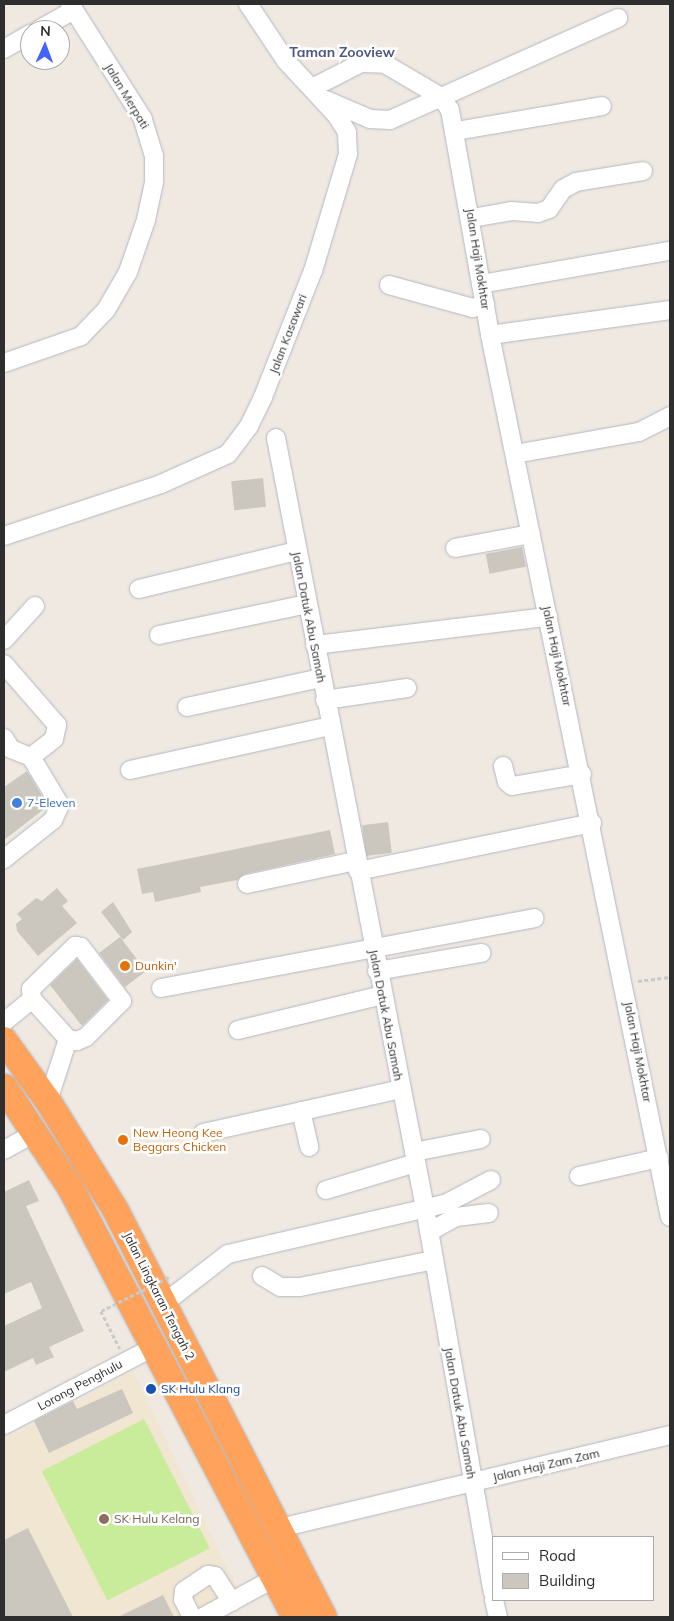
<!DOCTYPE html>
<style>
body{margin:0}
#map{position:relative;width:674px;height:1621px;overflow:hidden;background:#efe9e1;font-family:Mulish,sans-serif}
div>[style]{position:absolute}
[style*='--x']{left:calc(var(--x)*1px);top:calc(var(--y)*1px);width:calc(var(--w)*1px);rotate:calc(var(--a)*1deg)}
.education>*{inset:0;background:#f0e6d1}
.pitch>*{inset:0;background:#c9ec9a;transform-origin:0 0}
.building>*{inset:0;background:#cbc7bf;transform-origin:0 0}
.path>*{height:2.5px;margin-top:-1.25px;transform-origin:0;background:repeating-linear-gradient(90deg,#c9c9c9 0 4px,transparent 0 6.5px)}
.roads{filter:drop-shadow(0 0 1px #b4b7c1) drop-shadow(0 0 1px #b4b7c1)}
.minor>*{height:18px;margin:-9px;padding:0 9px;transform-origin:9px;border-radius:9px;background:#fff}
.highway>*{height:26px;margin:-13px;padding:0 13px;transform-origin:13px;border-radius:13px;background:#ffa35c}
.path-bridge>*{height:2.5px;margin-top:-1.25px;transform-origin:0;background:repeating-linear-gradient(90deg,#c9c9c9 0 4px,transparent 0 6.5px)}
.dots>*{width:14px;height:14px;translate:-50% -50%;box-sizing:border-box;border:2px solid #fff;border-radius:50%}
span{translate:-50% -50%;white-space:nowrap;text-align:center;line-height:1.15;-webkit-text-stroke:5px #fff;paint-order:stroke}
.street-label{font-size:12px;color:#2e2e2e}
.shop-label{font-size:12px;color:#366cbe}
.left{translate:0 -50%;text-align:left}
.food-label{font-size:12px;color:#c56008}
.transit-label{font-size:12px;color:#164399}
.education-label{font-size:12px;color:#785e54}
.neighbourhood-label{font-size:14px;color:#4d5680;font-weight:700}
.frame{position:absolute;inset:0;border:5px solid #2e2e2e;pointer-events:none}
.legend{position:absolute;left:492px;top:1536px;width:162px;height:65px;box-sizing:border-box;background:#fff;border:1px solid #ababab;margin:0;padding:6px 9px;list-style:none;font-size:15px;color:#2e2e2e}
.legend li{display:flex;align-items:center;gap:10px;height:25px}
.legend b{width:25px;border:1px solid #ababab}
.north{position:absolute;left:20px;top:20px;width:50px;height:50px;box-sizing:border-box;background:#fff;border:1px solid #ababab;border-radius:50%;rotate:2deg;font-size:14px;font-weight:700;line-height:20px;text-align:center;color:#2e2e2e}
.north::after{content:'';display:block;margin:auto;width:18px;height:22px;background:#4264fb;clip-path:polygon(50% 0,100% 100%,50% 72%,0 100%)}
</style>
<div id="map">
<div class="education">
<div style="clip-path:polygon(133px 1371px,242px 1599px,208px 1617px,4px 1617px,4px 1440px)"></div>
</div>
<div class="pitch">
<div style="left:144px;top:1419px;width:145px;height:115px;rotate:63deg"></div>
</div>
<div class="building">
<div style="left:263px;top:478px;width:29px;height:32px;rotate:84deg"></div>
<div style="left:522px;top:547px;width:20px;height:37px;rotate:79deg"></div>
<div style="clip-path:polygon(27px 771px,48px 806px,4px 840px,4px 787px)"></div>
<div style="left:388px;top:822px;width:31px;height:26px;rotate:83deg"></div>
<div style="clip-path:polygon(330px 830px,335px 854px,245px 874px,237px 880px,200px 887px,201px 892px,155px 902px,153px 892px,142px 894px,137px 869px)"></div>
<div style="clip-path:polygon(57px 888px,68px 901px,62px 906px,77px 923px,38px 956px,17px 931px,16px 924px,22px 919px,17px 914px,36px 898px,42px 901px)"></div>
<div style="clip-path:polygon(113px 902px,132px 932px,123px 940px,101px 912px)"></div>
<div style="clip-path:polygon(120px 937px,146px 971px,125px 987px,129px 993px,99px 953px)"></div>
<div style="clip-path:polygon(77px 959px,108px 1000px,82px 1026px,50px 985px)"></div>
<div style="clip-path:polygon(29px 1180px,39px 1201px,26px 1206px,84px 1331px,49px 1347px,54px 1357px,36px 1365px,33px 1358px,4px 1372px,4px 1326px,42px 1308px,31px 1282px,4px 1294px,4px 1192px)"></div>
<div style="clip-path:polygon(122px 1389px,133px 1413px,49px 1453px,34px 1421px,73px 1401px,77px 1409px)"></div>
<div style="clip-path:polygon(28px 1528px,73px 1617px,4px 1617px,4px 1540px)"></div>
<div style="clip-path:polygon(163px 1595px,174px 1617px,118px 1617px)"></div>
</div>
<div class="path">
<div style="--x:638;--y:981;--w:32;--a:-7"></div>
<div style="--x:101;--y:1311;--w:42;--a:63.4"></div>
</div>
<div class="roads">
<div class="minor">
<div style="--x:38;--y:30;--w:41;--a:-29.1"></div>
<div style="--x:4;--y:49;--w:30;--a:-30"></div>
<div style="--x:312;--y:88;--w:55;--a:-27"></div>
<div style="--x:361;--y:63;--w:24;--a:2"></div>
<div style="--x:385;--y:64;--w:65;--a:30.5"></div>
<div style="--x:441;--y:97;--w:16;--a:55"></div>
<div style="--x:450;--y:110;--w:229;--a:79.9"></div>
<div style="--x:490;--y:335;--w:900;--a:78.47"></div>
<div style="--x:326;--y:100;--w:48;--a:23.4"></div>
<div style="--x:370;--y:119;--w:20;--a:3"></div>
<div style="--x:390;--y:120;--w:250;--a:-24.1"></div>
<div style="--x:456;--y:131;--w:148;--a:-9.7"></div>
<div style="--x:472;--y:218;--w:40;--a:-10"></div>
<div style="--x:511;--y:211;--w:27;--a:4"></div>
<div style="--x:538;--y:213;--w:12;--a:-20"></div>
<div style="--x:549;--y:209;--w:24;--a:-55"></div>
<div style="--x:563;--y:189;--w:15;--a:-28"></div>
<div style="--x:576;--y:182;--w:68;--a:-9.3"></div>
<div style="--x:481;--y:284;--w:191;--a:-10"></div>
<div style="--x:389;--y:285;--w:87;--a:15.3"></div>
<div style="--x:473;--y:308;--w:13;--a:-18"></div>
<div style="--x:490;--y:335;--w:182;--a:-7.9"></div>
<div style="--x:4;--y:363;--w:82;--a:-19.3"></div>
<div style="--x:81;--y:336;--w:36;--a:-46"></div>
<div style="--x:106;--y:310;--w:44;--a:-59.9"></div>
<div style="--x:128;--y:272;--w:55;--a:-70.9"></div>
<div style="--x:146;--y:220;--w:40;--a:-78"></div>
<div style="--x:154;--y:181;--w:25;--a:-90"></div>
<div style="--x:154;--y:156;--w:39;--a:-107"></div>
<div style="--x:143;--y:119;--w:136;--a:-122.4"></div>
<div style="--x:276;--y:438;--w:784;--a:79.05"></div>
<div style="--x:425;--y:1208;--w:390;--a:80"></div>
<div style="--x:515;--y:454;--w:126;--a:-10.1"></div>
<div style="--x:639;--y:432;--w:35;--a:-27"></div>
<div style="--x:4;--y:536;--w:165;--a:-18.3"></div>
<div style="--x:161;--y:484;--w:73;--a:-24.1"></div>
<div style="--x:228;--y:454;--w:35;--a:-53"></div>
<div style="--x:249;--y:426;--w:32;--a:-64"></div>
<div style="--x:263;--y:397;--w:136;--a:-68.4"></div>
<div style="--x:313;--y:271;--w:122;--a:-73.3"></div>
<div style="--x:348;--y:154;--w:22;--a:-93"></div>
<div style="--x:347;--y:132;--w:19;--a:-122"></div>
<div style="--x:337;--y:116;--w:75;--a:-132.8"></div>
<div style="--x:286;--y:61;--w:69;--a:-123.7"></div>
<div style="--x:455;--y:548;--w:77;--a:-10.4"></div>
<div style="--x:139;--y:589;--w:162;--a:-13.6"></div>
<div style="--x:159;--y:635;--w:151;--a:-11.8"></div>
<div style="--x:4;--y:640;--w:46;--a:-47.6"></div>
<div style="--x:315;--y:645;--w:235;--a:-6.9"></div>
<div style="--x:4;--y:664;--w:81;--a:49"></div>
<div style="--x:57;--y:725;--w:14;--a:102"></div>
<div style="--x:54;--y:739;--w:29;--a:142"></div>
<div style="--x:325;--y:700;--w:83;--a:-8.3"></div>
<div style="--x:187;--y:707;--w:137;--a:-12.2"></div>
<div style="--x:4;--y:738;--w:13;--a:58"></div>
<div style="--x:11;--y:749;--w:22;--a:22"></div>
<div style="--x:31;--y:757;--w:56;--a:58.9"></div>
<div style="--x:60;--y:805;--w:17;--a:115"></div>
<div style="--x:53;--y:820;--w:63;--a:141.5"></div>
<div style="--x:503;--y:766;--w:16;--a:76"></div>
<div style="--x:507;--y:782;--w:6;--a:39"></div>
<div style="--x:512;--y:786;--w:71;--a:-9.7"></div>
<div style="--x:130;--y:770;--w:205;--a:-12.4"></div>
<div style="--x:358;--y:871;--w:239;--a:-11.6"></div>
<div style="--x:247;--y:884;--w:110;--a:-12"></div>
<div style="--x:377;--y:971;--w:106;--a:-9.8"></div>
<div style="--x:161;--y:988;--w:380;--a:-10.6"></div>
<div style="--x:32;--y:999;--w:10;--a:-96"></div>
<div style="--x:31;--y:989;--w:62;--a:-44.3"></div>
<div style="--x:75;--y:946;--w:6;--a:9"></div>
<div style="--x:81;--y:947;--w:68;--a:52.8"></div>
<div style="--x:122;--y:1001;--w:51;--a:135"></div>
<div style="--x:86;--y:1037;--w:10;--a:156"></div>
<div style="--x:77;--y:1041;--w:9;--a:-167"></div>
<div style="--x:4;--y:1022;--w:36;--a:-39"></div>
<div style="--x:32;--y:999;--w:54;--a:48"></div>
<div style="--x:68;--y:1039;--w:65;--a:107.9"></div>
<div style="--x:238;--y:1030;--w:149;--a:-13.6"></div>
<div style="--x:301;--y:1111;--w:37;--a:77"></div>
<div style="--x:203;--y:1133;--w:203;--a:-12.5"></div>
<div style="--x:4;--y:1150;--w:37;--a:-29"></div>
<div style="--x:414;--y:1152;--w:68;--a:-11"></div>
<div style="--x:579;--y:1176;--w:82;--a:-12.7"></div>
<div style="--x:326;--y:1190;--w:94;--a:-16.7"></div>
<div style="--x:429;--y:1232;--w:31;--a:-29"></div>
<div style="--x:456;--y:1217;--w:33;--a:-7"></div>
<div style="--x:262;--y:1276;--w:21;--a:31"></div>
<div style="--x:280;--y:1287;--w:20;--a:0"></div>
<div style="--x:300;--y:1287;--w:137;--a:-11.4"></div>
<div style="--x:163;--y:1304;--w:82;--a:-37.6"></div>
<div style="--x:228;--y:1254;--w:223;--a:-13"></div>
<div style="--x:445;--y:1204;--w:52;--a:-27.6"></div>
<div style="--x:4;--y:1425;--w:171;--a:-27.5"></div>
<div style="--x:276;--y:1529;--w:405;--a:-13.4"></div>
<div style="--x:494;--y:1600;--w:17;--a:77"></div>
<div style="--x:192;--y:1617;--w:20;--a:-117"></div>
<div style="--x:183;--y:1599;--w:8;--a:-83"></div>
<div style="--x:184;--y:1591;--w:29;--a:-34"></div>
<div style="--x:208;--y:1575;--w:7;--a:8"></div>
<div style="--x:215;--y:1576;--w:31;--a:57"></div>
<div style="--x:203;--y:1617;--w:80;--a:-28.5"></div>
</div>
<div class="highway">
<div style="--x:4;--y:1040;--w:75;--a:54.2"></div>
<div style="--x:48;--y:1101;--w:127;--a:58.2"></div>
<div style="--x:115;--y:1209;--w:458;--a:62.9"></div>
<div style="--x:4;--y:1087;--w:120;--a:56.6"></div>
<div style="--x:70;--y:1187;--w:485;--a:62.4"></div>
</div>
</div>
<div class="path-bridge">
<div style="--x:101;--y:1311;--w:78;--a:-26.6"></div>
</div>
<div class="dots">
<div style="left:17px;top:803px;background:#3f7fe0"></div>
<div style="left:125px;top:966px;background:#e8710a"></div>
<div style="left:123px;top:1140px;background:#e8710a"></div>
<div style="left:151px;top:1389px;background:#1a4fb4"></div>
<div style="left:104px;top:1519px;background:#8d6e63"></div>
</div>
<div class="street-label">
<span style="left:127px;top:96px;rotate:59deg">Jalan Merpati</span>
<span style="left:478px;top:259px;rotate:81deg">Jalan Haji Mokhtar</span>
<span style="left:288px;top:334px;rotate:-69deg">Jalan Kasawari</span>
<span style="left:309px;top:617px;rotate:79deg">Jalan Datuk Abu Samah</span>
<span style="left:557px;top:656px;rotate:78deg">Jalan Haji Mokhtar</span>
<span style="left:386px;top:1015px;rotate:79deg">Jalan Datuk Abu Samah</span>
<span style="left:638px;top:1052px;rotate:79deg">Jalan Haji Mokhtar</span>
<span style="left:159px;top:1296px;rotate:63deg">Jalan Lingkaran Tengah 2</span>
<span style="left:80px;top:1385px;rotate:-28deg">Lorong Penghulu</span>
<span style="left:460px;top:1413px;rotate:80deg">Jalan Datuk Abu Samah</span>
<span style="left:546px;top:1465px;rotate:-13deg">Jalan Haji Zam Zam</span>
</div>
<div class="shop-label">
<span class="left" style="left:27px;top:803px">7-Eleven</span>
</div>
<div class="food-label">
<span class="left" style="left:135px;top:966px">Dunkin'</span>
<span class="left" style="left:133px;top:1140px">New Heong Kee<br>Beggars Chicken</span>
</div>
<div class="transit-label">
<span class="left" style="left:161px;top:1389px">SK Hulu Klang</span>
</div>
<div class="education-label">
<span class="left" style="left:114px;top:1519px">SK Hulu Kelang</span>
</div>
<div class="neighbourhood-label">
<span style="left:342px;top:52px">Taman Zooview</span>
</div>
<div class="frame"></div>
<ul class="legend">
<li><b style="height:6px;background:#fff"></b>Road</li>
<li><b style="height:14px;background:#cbc7bf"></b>Building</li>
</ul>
<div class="north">N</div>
</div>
